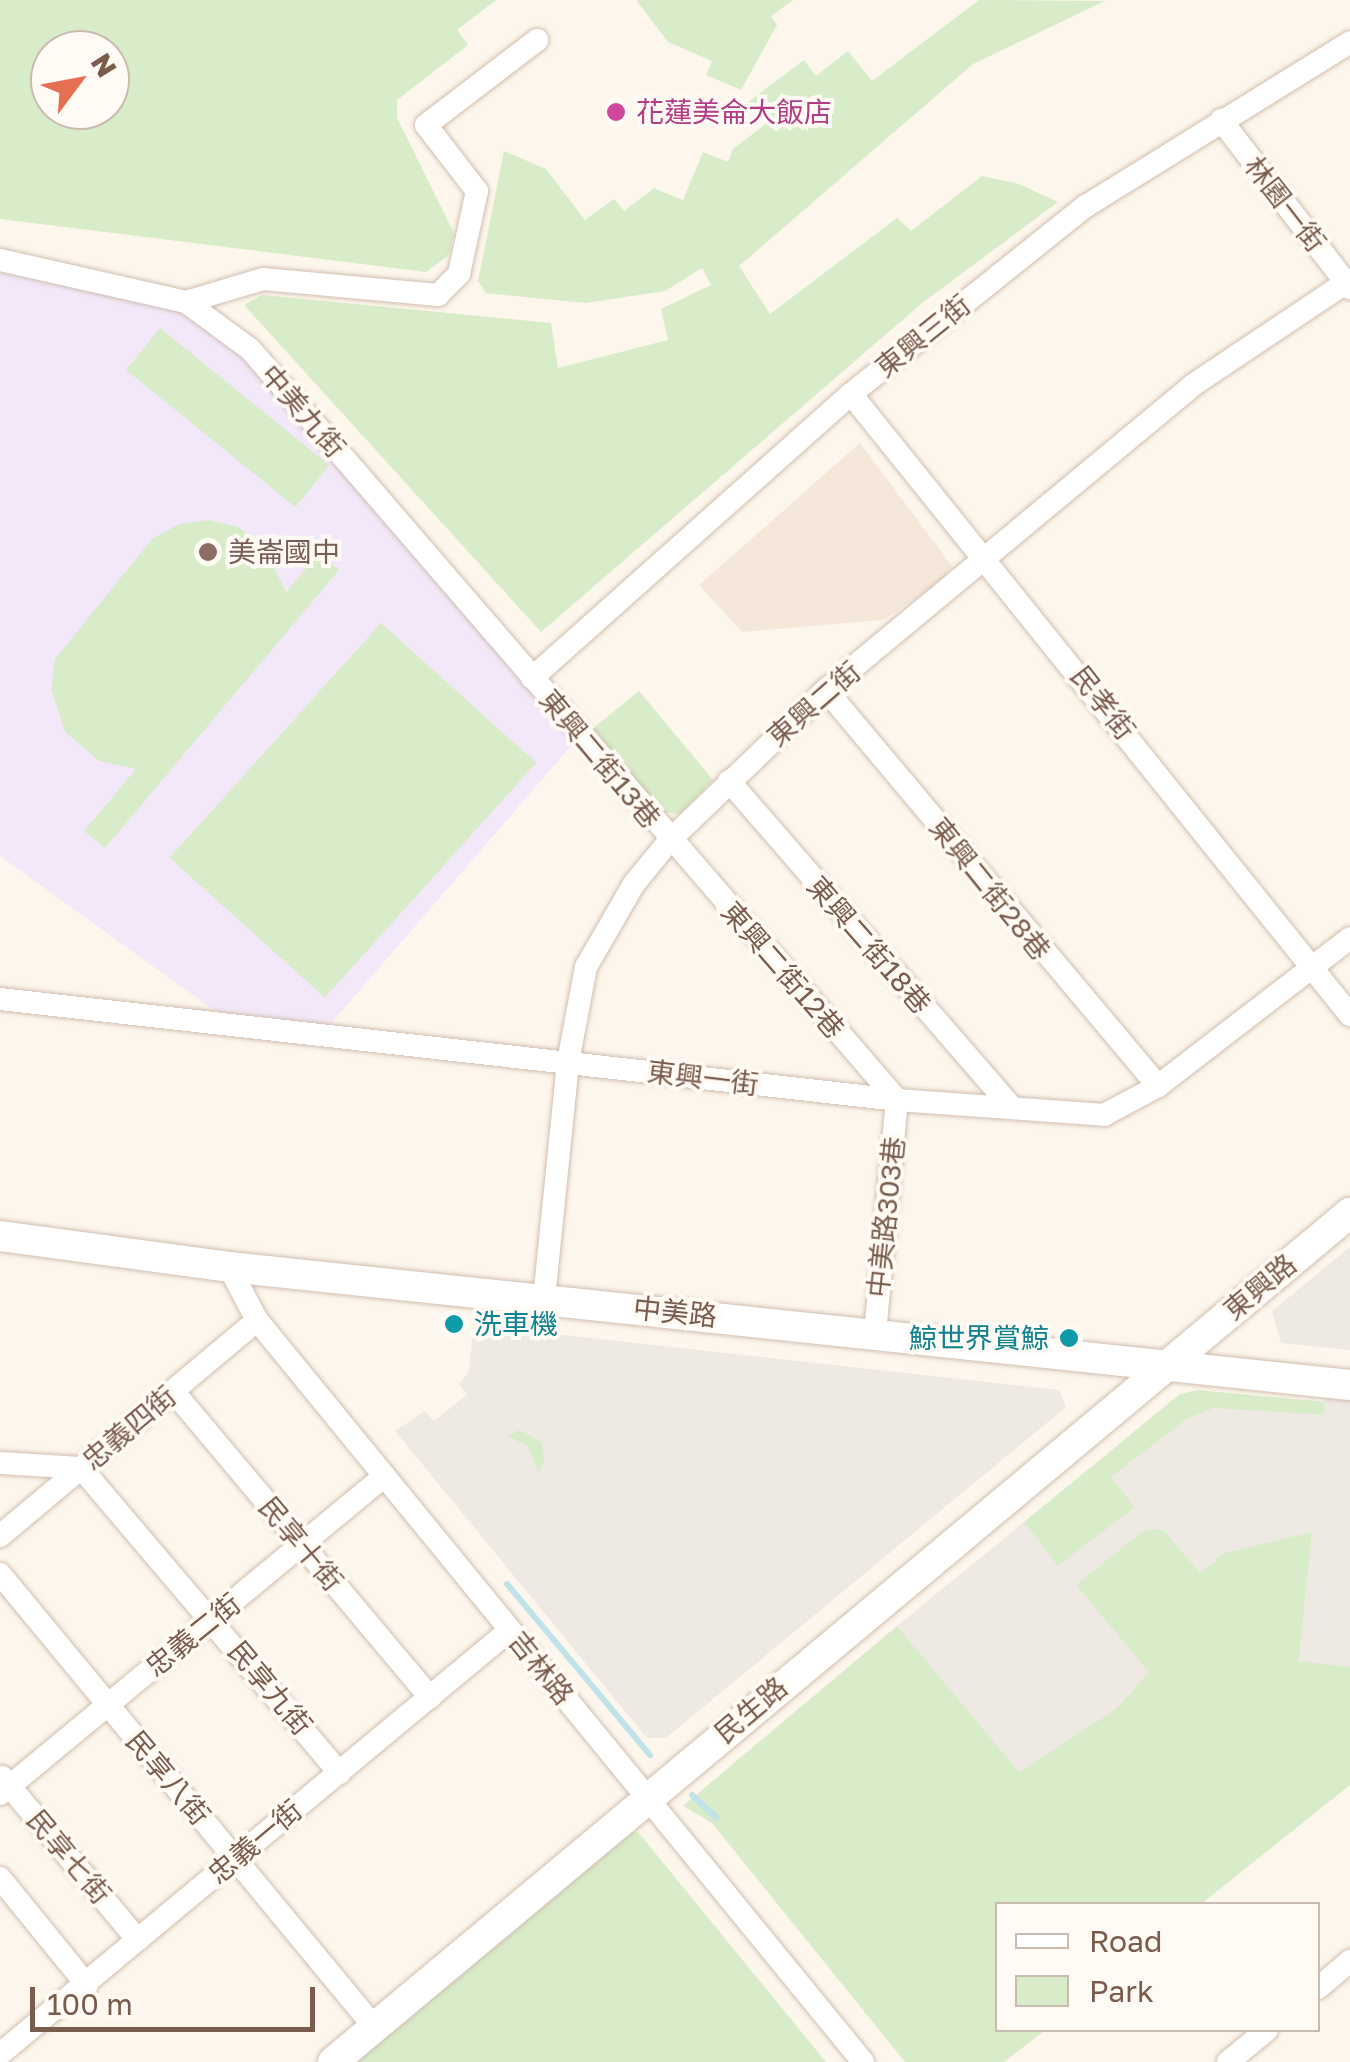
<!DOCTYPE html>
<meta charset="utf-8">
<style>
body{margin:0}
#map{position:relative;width:1350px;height:2062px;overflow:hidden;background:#fdf6ec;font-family:"Golos Text","Noto Sans TC",sans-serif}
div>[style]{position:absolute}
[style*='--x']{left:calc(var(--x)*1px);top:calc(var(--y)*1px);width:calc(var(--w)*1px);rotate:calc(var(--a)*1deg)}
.residential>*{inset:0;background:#f5e8da}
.industrial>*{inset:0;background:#efe9e4}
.education>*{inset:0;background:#f3e8fa}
.green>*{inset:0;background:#d8ecc9;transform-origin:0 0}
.stream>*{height:6px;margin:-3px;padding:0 3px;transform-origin:3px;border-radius:3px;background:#bfe3e8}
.roads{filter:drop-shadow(0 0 2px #d1beb0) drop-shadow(0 0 2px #d1beb0)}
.street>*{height:22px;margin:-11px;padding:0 11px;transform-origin:11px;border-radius:11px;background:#fff}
.secondary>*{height:30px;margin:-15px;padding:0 15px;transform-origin:15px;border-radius:15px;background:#fff}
.dots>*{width:28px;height:28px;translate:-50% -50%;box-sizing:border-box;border:5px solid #fffaf3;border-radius:50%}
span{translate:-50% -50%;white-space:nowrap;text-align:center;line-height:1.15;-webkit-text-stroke:8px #fffaf3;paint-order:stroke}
.hotel-label{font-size:28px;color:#b23c85}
.left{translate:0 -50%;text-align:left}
.street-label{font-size:28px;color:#7a5c4d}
.education-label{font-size:28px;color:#785e54}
.culture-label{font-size:28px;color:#0d838f}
.right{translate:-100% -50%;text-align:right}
.legend{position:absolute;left:995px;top:1902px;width:325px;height:130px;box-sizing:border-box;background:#fffaf3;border:2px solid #cabbb1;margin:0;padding:12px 18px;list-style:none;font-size:30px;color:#7a5c4d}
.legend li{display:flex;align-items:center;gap:20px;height:50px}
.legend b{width:50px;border:2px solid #cabbb1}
.north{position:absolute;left:30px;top:30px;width:100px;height:100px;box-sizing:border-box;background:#fffaf3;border:2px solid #cabbb1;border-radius:50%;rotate:58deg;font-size:28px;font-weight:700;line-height:40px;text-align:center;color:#7a5c4d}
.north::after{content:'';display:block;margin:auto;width:35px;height:45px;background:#e76f51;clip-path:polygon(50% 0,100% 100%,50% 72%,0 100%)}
.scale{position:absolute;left:30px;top:1987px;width:285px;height:45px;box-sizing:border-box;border:5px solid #7a5c4d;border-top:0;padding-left:12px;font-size:30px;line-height:35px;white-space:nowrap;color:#7a5c4d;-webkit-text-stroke:8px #fffaf3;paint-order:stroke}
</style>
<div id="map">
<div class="residential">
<div style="clip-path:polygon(860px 443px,952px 566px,940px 583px,883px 620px,742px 632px,699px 585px)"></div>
</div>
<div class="industrial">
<div style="clip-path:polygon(1350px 1247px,1350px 1350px,1281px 1343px,1272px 1311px)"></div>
<div style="clip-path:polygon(493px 1327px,1059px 1390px,1066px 1407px,666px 1738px,647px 1738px,395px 1431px,425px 1411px,434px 1421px,467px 1395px,459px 1384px,469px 1371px,472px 1338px,493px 1336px)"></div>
<div style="clip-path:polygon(1325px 1397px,1350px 1400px,1350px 1667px,1299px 1662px,1312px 1532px,1224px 1553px,1200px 1573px,1163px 1529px,1149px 1672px,1116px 1710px,1018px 1773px,897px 1626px,1024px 1522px,1058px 1565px,1135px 1507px,1110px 1477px,1188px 1418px,1214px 1408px,1323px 1415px)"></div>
</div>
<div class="education">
<div style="clip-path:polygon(0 273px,79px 284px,179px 312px,256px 365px,577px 739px,327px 1028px,215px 1011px,0 856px)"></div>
</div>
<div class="green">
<div style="clip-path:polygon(evenodd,0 0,496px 0,457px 30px,468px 45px,397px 100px,397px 118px,454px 233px,449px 255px,426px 272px,0 219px,0 0,50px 50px,110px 50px,110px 110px,50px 110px,50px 50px)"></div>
<div style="clip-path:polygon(636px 0,793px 0,771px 16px,777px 25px,741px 90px,706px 75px,712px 61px,668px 42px)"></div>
<div style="clip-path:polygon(979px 0,1105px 1px,973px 64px,739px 266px,770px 314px,897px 218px,911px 231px,982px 176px,1019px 184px,1058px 202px,921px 304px,541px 632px,244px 305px,262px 295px,551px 323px,558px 368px,668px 340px,661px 309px,711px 285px,702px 268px,665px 291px,586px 303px,486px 293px,478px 281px,504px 151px,546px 169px,585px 220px,614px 199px,624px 211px,654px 188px,683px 200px,703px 152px,728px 162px,733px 149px,772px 119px,743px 106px,804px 60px,816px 76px,848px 51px,872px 81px)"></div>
<div style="left:160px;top:328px;width:218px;height:54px;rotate:39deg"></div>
<div style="clip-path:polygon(209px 520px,238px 527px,263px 545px,286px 592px,319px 553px,339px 570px,105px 848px,84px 831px,136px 769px,99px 761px,65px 732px,51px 689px,55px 659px,152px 539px,179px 524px)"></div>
<div style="left:381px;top:623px;width:209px;height:316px;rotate:42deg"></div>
<div style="clip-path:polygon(639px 691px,713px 780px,680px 814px,660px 812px,592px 729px)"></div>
<div style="clip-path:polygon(1198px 1390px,1325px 1402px,1324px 1415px,1214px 1408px,1188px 1418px,1111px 1477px,1135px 1507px,1058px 1566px,1024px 1522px,1180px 1394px)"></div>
<div style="clip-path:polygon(520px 1430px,542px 1443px,545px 1461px,538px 1473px,528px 1447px,507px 1435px)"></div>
<div style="clip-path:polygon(1163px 1529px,1200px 1573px,1224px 1553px,1312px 1532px,1299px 1661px,1350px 1667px,1350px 1785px,1201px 1904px,998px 1904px,998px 2030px,1045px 2030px,1004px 2062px,905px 2062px,712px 1823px,683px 1806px,897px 1626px,1019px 1772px,1115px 1710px,1149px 1672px,1076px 1585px,1143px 1531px)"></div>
<div style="clip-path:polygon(638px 1832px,826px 2062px,352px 2062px,628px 1833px)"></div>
</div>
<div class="stream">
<div style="--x:507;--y:1584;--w:223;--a:50.1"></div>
<div style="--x:692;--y:1795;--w:33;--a:43"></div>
</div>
<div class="roads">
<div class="street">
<div style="--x:1221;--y:120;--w:212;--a:52.5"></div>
<div style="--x:0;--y:260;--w:191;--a:12.7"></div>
<div style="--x:186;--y:302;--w:79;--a:36.3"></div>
<div style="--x:250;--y:349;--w:991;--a:49.25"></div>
<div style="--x:897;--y:1100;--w:234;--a:95.4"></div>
<div style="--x:186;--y:302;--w:80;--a:-16.6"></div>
<div style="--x:263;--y:279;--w:176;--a:5.2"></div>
<div style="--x:438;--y:295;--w:30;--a:-45"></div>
<div style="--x:459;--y:274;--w:85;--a:-77.8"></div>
<div style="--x:477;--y:191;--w:83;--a:-127.7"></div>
<div style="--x:426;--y:125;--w:140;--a:-37.4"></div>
<div style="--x:851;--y:394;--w:797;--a:51.22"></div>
<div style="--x:532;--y:678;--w:427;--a:-41.7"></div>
<div style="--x:851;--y:394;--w:301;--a:-38.7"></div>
<div style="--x:1086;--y:206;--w:311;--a:-31.8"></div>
<div style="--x:826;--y:690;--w:517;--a:50.02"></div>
<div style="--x:729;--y:781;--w:432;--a:49.1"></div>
<div style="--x:0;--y:999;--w:903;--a:6.42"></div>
<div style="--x:897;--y:1100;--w:208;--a:4.1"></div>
<div style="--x:1104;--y:1115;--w:61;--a:-28.2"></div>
<div style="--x:1158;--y:1086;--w:242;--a:-37.6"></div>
<div style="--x:229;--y:1267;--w:60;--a:62.2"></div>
<div style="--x:257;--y:1320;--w:958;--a:50.76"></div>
<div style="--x:544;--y:1299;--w:238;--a:-84.2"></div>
<div style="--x:568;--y:1062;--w:97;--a:-79.3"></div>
<div style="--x:586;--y:967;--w:96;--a:-60"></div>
<div style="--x:634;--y:884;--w:55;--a:-50.9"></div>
<div style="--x:669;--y:841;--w:218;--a:-43.9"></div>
<div style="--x:826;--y:690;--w:477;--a:-39.7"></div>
<div style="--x:1193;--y:385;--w:189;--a:-33.8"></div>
<div style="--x:173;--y:1391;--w:400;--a:50"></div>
<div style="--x:0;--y:1463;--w:81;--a:3.5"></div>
<div style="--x:81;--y:1468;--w:400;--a:49.7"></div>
<div style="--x:0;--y:1536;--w:336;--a:-40"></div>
<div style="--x:0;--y:1574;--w:589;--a:50.44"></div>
<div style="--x:2;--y:1777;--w:212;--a:50.2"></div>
<div style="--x:0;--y:1794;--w:499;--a:-39.6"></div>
<div style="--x:0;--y:1878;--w:138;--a:50.9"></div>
<div style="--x:1318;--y:1988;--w:42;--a:-40.2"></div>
<div style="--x:0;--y:2054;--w:663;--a:-39.74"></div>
<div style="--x:1228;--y:2062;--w:50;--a:-39.4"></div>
</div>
<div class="secondary">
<div style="--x:0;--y:1236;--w:231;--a:7.7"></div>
<div style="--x:229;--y:1267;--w:1127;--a:6.01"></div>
<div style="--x:333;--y:2062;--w:1325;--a:-39.86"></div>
</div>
</div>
<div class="dots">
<div style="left:616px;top:112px;background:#d1479c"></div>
<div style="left:208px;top:552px;background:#8d6e63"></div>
<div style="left:454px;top:1324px;background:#0f9aa8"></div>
<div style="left:1069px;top:1338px;background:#0f9aa8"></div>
</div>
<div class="hotel-label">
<span class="left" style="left:636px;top:112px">花蓮美侖大飯店</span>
</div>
<div class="street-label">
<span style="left:1285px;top:204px;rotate:52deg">林園一街</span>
<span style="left:923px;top:336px;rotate:-39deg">東興三街</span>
<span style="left:303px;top:411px;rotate:49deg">中美九街</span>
<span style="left:1103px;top:703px;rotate:52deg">民孝街</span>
<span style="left:814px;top:704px;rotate:-41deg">東興二街</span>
<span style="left:600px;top:759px;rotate:50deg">東興二街13巷</span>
<span style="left:990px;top:889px;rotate:51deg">東興二街28巷</span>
<span style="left:869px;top:945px;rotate:49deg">東興二街18巷</span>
<span style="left:783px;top:970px;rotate:49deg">東興二街12巷</span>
<span style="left:703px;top:1078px;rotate:7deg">東興一街</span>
<span style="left:886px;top:1217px;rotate:-84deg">中美路303巷</span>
<span style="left:1260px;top:1287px;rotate:-40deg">東興路</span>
<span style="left:675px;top:1312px;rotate:6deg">中美路</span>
<span style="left:129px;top:1428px;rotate:-40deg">忠義四街</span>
<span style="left:301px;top:1544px;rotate:50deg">民享十街</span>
<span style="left:193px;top:1635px;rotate:-39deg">忠義二街</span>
<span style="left:541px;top:1668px;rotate:51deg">吉林路</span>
<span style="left:270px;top:1688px;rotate:50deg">民享九街</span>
<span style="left:751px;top:1710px;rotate:-40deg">民生路</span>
<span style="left:168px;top:1778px;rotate:50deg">民享八街</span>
<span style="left:255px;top:1842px;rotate:-40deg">忠義一街</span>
<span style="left:69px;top:1857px;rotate:50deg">民享七街</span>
</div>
<div class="education-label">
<span class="left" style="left:228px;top:552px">美崙國中</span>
</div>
<div class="culture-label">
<span class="left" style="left:474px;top:1324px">洗車機</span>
<span class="right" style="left:1049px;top:1338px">鯨世界賞鯨</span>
</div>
<ul class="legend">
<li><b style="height:12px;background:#fff"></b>Road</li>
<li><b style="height:28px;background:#d8ecc9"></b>Park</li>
</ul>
<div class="north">N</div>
<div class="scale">100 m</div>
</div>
